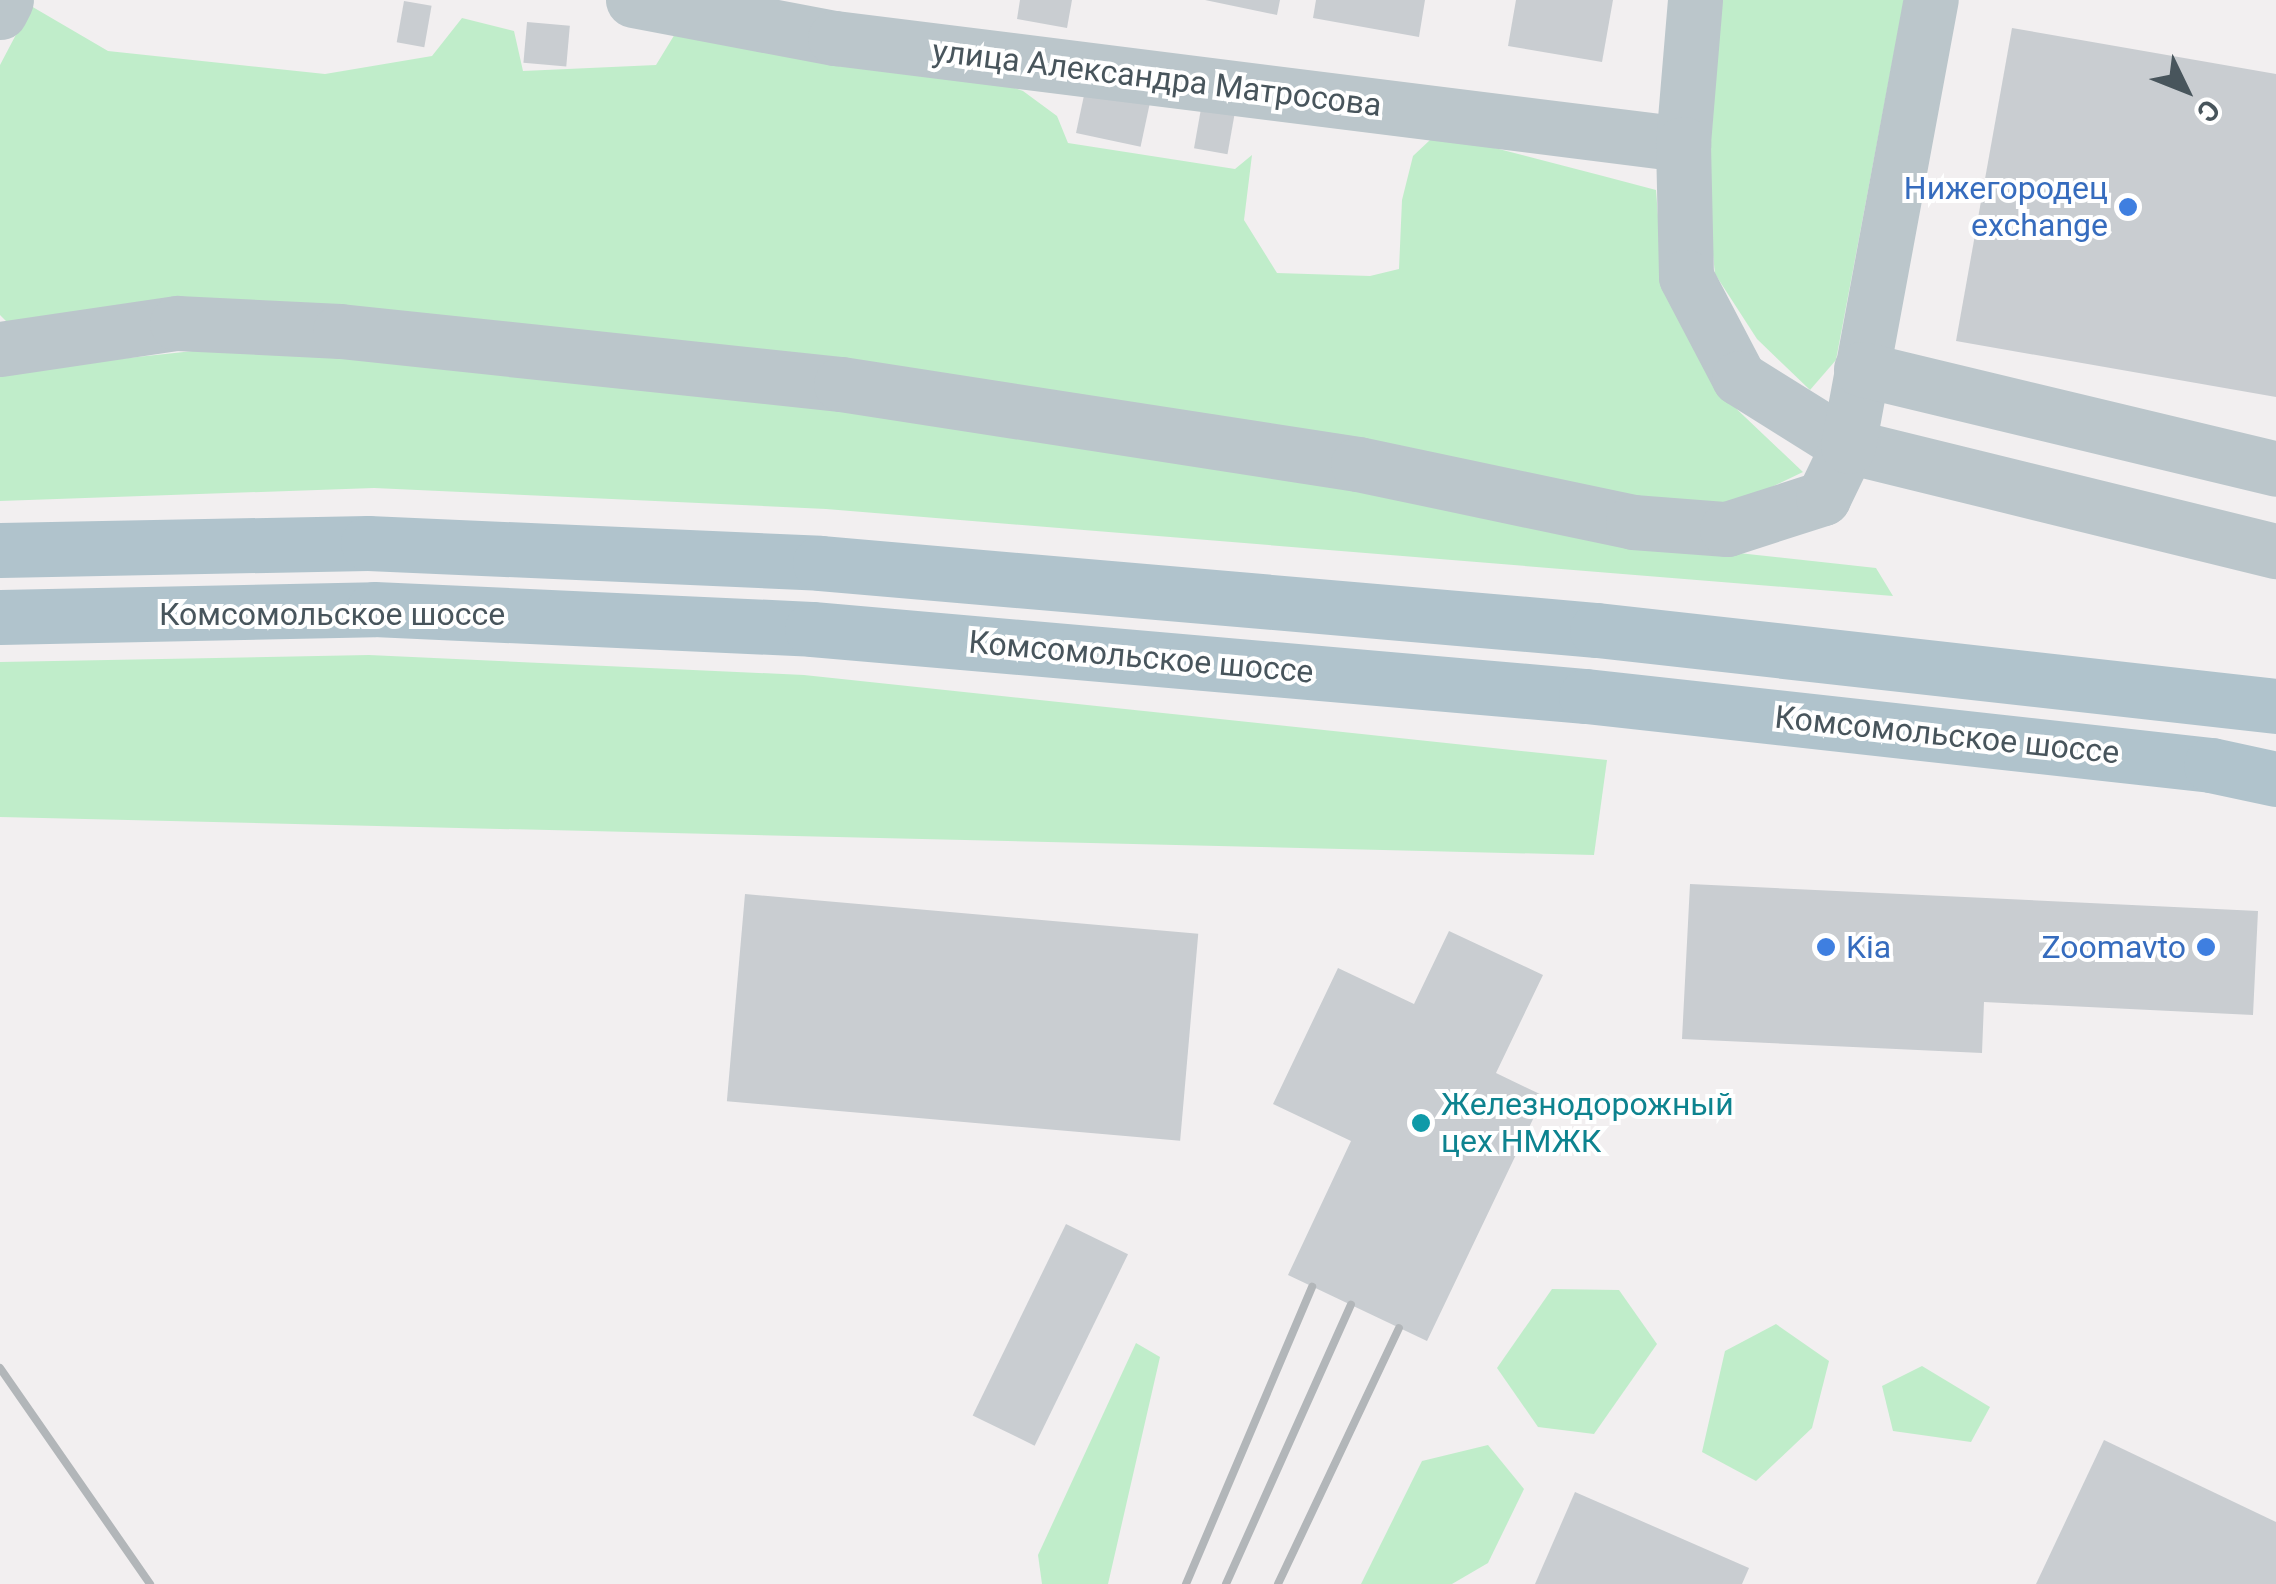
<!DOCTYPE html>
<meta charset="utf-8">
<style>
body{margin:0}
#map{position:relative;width:2276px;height:1584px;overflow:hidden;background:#f2eff0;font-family:Roboto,sans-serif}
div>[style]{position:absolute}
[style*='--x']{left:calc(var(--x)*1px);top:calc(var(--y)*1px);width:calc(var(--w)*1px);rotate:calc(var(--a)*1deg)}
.green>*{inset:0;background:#c0edca}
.building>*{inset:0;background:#c9cdd1;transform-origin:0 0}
.minor>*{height:55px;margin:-27.5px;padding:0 27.5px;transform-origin:27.5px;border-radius:27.5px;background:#bbc6cb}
.major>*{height:55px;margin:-27.5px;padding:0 27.5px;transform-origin:27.5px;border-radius:27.5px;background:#b0c3cc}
.rail>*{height:8px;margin:-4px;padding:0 4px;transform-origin:4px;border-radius:4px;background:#b2b6b9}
.dots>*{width:28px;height:28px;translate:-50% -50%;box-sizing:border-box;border:5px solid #fff;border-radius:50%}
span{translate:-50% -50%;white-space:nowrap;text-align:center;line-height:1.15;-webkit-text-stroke:8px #fff;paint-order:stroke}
.street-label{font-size:32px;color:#48555c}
.shop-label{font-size:32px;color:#366cbe}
.right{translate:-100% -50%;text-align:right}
.left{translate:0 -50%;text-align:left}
.culture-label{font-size:32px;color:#0d838f}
.north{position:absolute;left:2136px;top:40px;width:100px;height:100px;-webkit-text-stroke:8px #fff;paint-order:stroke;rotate:133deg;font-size:28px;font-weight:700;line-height:40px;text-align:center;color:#48555c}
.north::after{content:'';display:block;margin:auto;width:35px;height:45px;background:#48555c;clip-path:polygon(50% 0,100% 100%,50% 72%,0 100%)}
</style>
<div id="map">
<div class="green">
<div style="clip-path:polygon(1715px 0,1904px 0,1836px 360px,1810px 390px,1757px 339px,1715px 274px,1704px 167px)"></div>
<div style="clip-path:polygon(31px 6px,108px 51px,325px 74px,432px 56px,462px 18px,514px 31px,523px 71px,656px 65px,678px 29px,955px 66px,1023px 91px,1057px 116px,1068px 143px,1235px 169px,1252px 155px,1244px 220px,1277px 273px,1370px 276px,1399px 269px,1402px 200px,1413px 156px,1430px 140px,1452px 137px,1603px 176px,1656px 190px,1662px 268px,1725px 398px,1803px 472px,1717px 513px,1414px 456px,14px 329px,0 315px,0 65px)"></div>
<div style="clip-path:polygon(230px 347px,1173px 444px,1600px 538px,1876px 568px,1893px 596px,826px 509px,374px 488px,0 501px,0 361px,54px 366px)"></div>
<div style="clip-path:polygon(369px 655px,804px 675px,1607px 760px,1594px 855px,0 817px,0 662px)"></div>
<div style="clip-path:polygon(1552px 1289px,1619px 1290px,1657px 1344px,1594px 1434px,1538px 1427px,1497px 1368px)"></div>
<div style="clip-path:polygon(1776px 1324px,1829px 1361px,1812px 1428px,1756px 1481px,1702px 1452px,1725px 1351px)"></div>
<div style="clip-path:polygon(1136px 1343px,1160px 1357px,1108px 1584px,1042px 1584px,1038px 1555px)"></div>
<div style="clip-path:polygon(1922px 1366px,1990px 1407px,1971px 1442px,1893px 1431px,1882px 1386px)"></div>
<div style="clip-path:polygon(1488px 1445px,1524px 1489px,1488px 1563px,1452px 1584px,1361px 1584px,1422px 1461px)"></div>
</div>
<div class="building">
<div style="clip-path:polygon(1020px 0,1072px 0,1067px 28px,1017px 19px)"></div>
<div style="clip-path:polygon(1205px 0,1280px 0,1277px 15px)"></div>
<div style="clip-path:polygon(1316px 0,1425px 0,1419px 37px,1313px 18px)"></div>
<div style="clip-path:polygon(1516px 0,1613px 0,1602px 62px,1508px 46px)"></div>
<div style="left:404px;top:1px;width:28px;height:42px;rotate:10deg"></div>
<div style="left:527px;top:22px;width:43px;height:41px;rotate:5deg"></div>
<div style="clip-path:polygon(2012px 28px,2276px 74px,2276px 397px,1956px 341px)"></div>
<div style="left:1086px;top:86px;width:66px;height:48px;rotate:12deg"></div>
<div style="left:1202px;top:103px;width:34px;height:46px;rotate:10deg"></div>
<div style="clip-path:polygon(1690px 884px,2258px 911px,2253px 1015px,1984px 1002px,1982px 1053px,1682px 1039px)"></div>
<div style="left:745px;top:894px;width:455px;height:208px;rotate:5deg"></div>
<div style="clip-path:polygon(1449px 931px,1543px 975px,1496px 1073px,1544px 1096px,1427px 1341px,1288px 1275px,1351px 1141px,1273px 1104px,1338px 968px,1414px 1004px)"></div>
<div style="left:1066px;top:1224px;width:69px;height:213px;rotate:26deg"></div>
<div style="clip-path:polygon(2104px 1440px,2276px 1522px,2276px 1584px,2036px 1584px)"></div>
<div style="clip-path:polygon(1575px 1492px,1749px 1568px,1742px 1584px,1535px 1584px)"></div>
</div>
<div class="minor">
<div style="--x:633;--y:0;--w:206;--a:10.7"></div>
<div style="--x:835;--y:38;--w:855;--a:7.13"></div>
<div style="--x:1695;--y:0;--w:144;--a:94.8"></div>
<div style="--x:1683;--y:144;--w:133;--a:88.7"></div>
<div style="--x:1686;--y:277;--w:114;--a:62.3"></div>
<div style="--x:1739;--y:378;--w:128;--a:32"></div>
<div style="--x:1848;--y:446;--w:441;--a:13.8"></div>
<div style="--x:0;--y:12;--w:13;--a:-63"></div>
<div style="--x:0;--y:349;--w:179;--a:-8.4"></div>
<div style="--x:177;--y:323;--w:163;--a:2.8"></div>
<div style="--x:340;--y:331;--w:504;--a:6.04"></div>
<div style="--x:841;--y:384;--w:523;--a:8.8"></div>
<div style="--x:1358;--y:464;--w:281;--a:11.9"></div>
<div style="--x:1633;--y:522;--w:94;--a:4.3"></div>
<div style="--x:1727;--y:529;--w:101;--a:-17.9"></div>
<div style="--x:1823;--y:498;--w:58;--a:-64.3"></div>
<div style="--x:1848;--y:446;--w:454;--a:-79.5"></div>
<div style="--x:1861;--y:369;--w:427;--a:13.5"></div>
</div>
<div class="major">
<div style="--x:0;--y:550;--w:368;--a:-1.1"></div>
<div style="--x:368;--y:543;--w:452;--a:2.5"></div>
<div style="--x:820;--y:563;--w:780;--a:4.93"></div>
<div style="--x:1597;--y:630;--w:683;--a:6.39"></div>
<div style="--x:0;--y:617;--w:374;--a:-1.2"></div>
<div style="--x:374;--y:609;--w:438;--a:2.6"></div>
<div style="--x:812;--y:629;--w:777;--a:4.95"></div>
<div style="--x:1586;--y:696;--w:629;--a:6.3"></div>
<div style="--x:2211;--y:765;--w:66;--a:12.2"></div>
</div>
<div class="rail">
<div style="--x:0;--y:1368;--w:263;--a:55.2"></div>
<div style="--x:1186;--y:1584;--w:323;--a:-67"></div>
<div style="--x:1226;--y:1584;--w:306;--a:-65.9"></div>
<div style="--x:1278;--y:1584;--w:283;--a:-64.7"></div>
</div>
<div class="dots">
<div style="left:2128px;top:207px;background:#3f7fe0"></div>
<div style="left:1826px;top:947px;background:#3f7fe0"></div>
<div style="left:2206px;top:947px;background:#3f7fe0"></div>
<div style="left:1421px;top:1123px;background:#0f9aa8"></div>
</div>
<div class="street-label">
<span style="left:1157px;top:78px;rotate:7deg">улица Александра Матросова</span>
<span style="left:332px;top:614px">Комсомольское шоссе</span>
<span style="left:1141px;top:657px;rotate:5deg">Комсомольское шоссе</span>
<span style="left:1947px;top:735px;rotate:6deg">Комсомольское шоссе</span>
</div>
<div class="shop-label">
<span class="right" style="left:2108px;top:207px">Нижегородец<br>exchange</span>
<span class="left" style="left:1846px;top:947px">Kia</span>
<span class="right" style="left:2186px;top:947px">Zoomavto</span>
</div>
<div class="culture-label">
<span class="left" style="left:1441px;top:1123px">Железнодорожный<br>цех НМЖК</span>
</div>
<div class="north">С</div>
</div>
